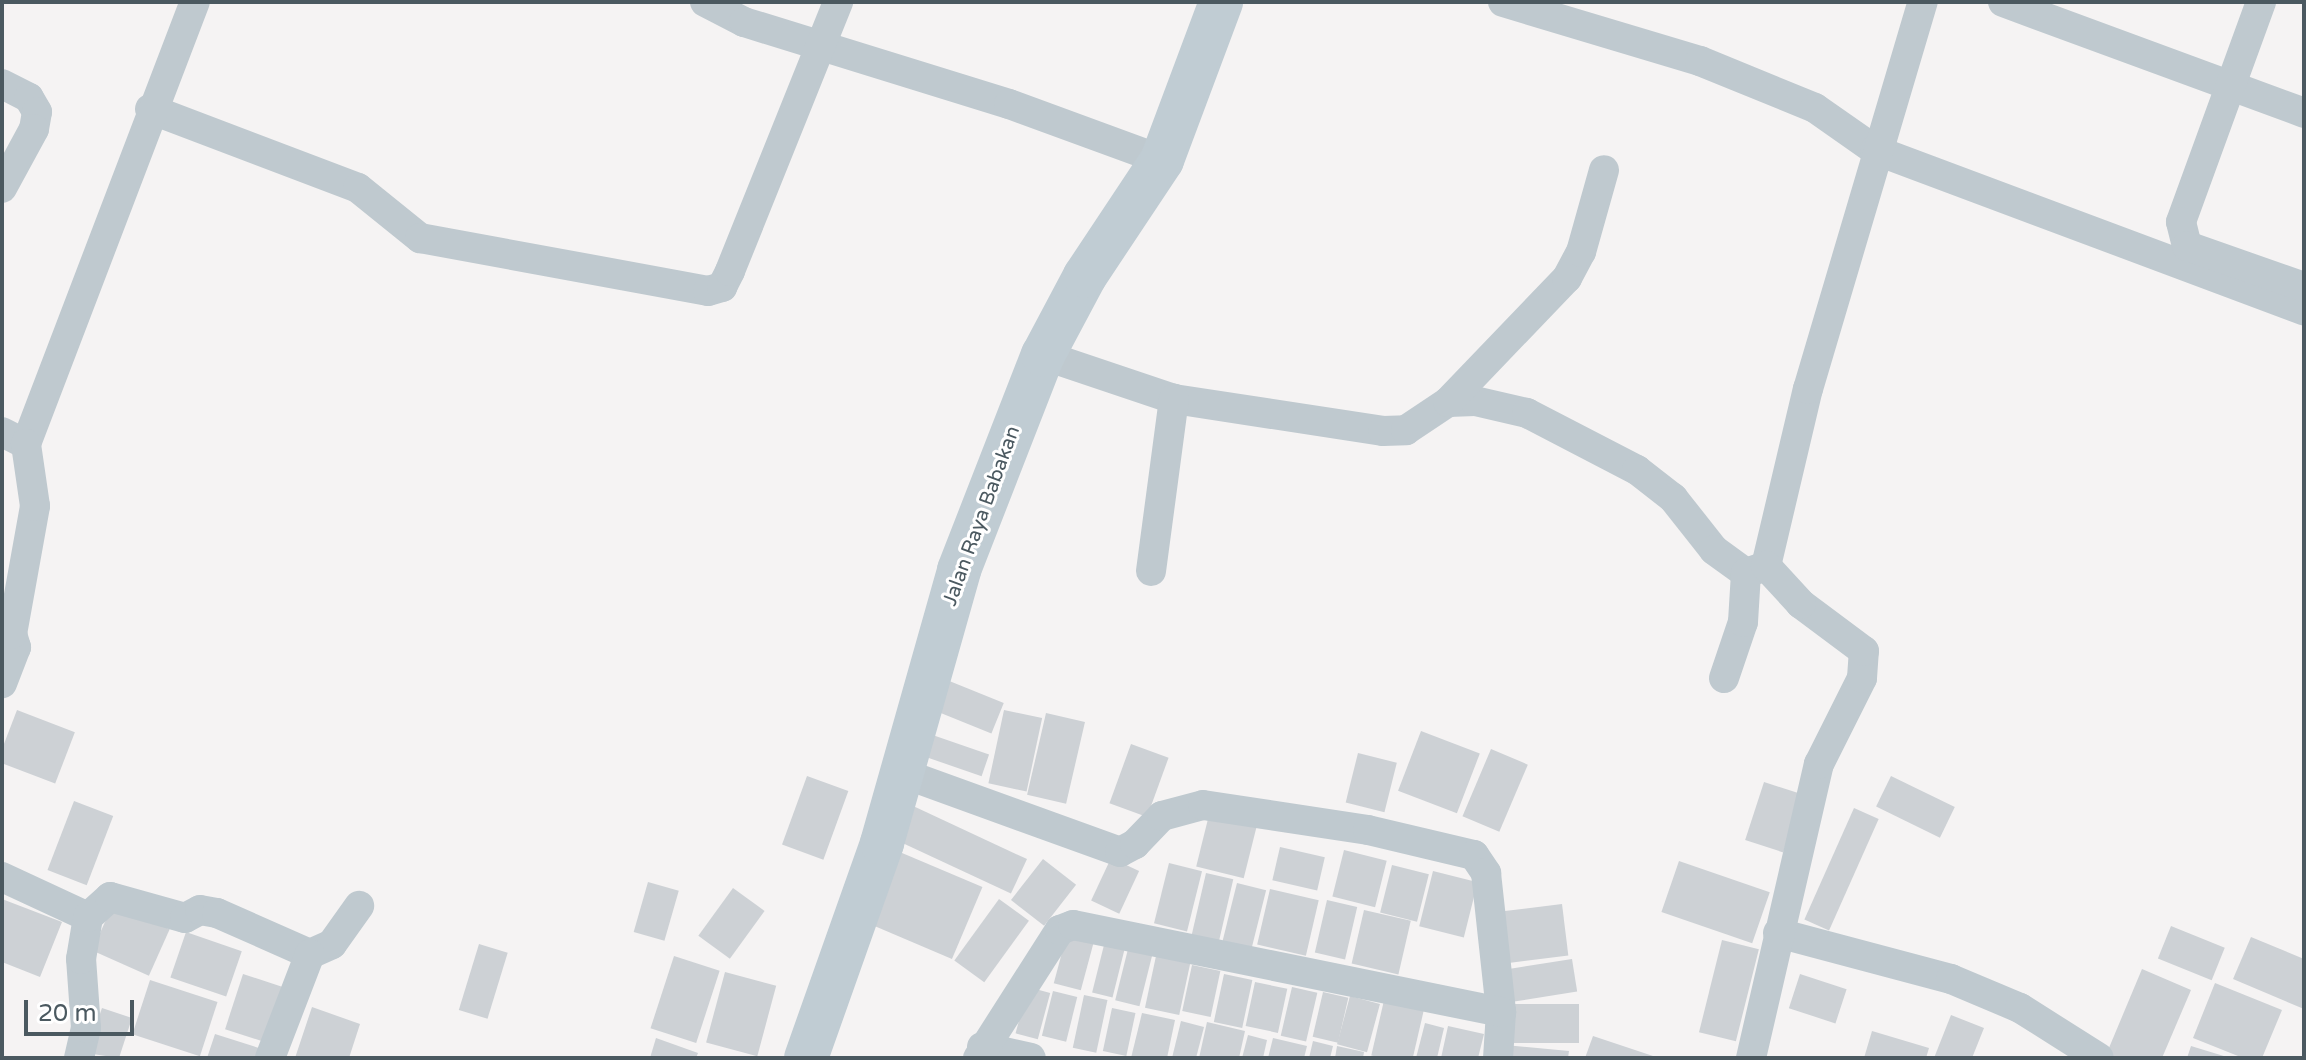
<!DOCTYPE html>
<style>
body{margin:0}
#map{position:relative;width:2306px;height:1060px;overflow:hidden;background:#f5f3f3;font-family:"Varela Round",sans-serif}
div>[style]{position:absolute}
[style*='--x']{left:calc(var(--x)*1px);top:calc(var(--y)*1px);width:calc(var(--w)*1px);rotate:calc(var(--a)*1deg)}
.building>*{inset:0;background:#cdd1d5;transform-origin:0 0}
.street>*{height:30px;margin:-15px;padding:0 15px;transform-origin:15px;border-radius:15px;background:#bfc9cf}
.secondary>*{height:44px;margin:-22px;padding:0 22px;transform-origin:22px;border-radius:22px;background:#c0ccd3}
span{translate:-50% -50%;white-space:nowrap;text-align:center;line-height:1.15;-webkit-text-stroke:6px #fff;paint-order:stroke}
.street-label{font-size:20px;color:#4b5960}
.frame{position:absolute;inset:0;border:4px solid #4b5960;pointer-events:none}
.scale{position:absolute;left:24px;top:1000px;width:110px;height:36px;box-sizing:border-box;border:4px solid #4b5960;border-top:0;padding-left:10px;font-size:24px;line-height:28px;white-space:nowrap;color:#4b5960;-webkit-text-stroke:6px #fff;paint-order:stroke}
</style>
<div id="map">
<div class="building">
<div style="left:937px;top:676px;width:72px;height:33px;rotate:22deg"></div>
<div style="left:17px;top:710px;width:62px;height:55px;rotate:21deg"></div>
<div style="left:1004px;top:710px;width:39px;height:75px;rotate:12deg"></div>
<div style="left:1046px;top:713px;width:40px;height:84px;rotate:13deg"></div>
<div style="left:921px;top:731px;width:72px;height:23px;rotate:19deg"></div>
<div style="left:1421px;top:731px;width:63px;height:64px;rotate:21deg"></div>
<div style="left:1131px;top:744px;width:40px;height:63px;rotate:20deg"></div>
<div style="left:1491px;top:749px;width:40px;height:73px;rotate:23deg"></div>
<div style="left:1358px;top:753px;width:40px;height:51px;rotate:14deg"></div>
<div style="left:807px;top:776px;width:44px;height:73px;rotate:20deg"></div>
<div style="left:1891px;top:776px;width:71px;height:34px;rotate:26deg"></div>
<div style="left:1764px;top:782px;width:40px;height:61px;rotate:18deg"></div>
<div style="left:74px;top:801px;width:42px;height:74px;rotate:21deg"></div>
<div style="left:911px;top:805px;width:128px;height:38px;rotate:25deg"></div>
<div style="left:1854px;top:808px;width:27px;height:122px;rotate:24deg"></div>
<div style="left:1209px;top:815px;width:49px;height:53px;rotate:14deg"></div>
<div style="left:1280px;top:847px;width:46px;height:34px;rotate:13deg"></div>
<div style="left:895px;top:850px;width:95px;height:78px;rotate:23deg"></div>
<div style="left:1344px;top:850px;width:44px;height:48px;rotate:14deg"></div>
<div style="left:1111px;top:858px;width:31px;height:47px;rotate:25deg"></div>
<div style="left:1043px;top:859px;width:42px;height:52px;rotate:38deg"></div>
<div style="left:1679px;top:861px;width:96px;height:54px;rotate:19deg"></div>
<div style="left:1169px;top:863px;width:34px;height:62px;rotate:14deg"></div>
<div style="left:1392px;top:865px;width:38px;height:49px;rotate:14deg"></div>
<div style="left:1433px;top:871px;width:46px;height:57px;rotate:14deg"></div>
<div style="left:1206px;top:873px;width:28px;height:67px;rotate:13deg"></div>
<div style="left:648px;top:882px;width:32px;height:52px;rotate:16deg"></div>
<div style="left:1237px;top:883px;width:30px;height:61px;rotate:14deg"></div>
<div style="left:733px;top:888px;width:39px;height:59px;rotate:36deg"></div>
<div style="left:1270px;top:889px;width:50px;height:57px;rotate:13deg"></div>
<div style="clip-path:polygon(2px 899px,62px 922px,40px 977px,2px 962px)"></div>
<div style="left:999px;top:899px;width:37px;height:76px;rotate:36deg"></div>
<div style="left:1327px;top:900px;width:31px;height:54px;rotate:13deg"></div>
<div style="left:113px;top:904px;width:62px;height:51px;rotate:24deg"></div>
<div style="left:1562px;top:904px;width:52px;height:66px;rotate:83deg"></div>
<div style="left:1364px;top:910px;width:48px;height:55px;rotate:13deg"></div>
<div style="left:2171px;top:926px;width:58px;height:35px;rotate:22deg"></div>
<div style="left:1068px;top:930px;width:28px;height:55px;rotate:15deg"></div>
<div style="left:186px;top:932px;width:59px;height:48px;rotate:19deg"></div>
<div style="clip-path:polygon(2251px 937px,2304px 959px,2304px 1009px,2233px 979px)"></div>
<div style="left:1722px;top:940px;width:38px;height:95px;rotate:14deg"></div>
<div style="left:479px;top:944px;width:30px;height:69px;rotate:17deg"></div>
<div style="left:1104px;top:945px;width:21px;height:49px;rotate:14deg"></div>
<div style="left:1129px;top:945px;width:25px;height:57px;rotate:14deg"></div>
<div style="left:674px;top:956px;width:48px;height:76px;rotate:18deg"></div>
<div style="left:1156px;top:956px;width:35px;height:53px;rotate:12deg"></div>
<div style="left:1572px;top:959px;width:33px;height:72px;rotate:81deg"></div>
<div style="left:1192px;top:965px;width:29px;height:47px;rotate:12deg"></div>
<div style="clip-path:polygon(2142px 969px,2191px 990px,2162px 1058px,2113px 1058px,2106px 1055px)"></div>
<div style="left:725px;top:972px;width:53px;height:73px;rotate:15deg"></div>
<div style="left:243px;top:974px;width:45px;height:58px;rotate:18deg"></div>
<div style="left:1224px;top:974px;width:29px;height:49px;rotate:12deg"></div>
<div style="left:1800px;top:974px;width:49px;height:36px;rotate:18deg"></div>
<div style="left:150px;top:980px;width:71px;height:57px;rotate:18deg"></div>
<div style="left:1255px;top:982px;width:33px;height:45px;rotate:12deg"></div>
<div style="clip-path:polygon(2215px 983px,2282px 1010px,2262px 1058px,2243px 1058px,2193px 1038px)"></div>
<div style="left:1028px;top:987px;width:23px;height:48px;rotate:15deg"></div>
<div style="left:1292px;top:987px;width:26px;height:50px;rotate:13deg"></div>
<div style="left:1053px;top:991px;width:25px;height:46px;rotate:14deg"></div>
<div style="left:1323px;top:992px;width:26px;height:46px;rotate:13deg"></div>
<div style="left:1084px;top:995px;width:24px;height:54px;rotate:12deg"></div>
<div style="left:1350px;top:996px;width:31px;height:50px;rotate:15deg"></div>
<div style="left:1385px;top:996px;width:41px;height:61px;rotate:13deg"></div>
<div style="left:1503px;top:1004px;width:76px;height:39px"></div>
<div style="clip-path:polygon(312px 1007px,360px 1024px,349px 1058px,295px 1058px)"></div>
<div style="clip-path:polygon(102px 1008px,132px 1018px,119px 1058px,86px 1053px)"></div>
<div style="left:1112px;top:1008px;width:24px;height:44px;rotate:12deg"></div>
<div style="clip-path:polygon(1142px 1013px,1175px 1020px,1167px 1058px,1131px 1058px)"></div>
<div style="clip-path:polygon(1951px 1015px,1984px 1028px,1972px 1058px,1934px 1058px)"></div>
<div style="clip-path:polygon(1181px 1021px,1204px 1027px,1196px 1058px,1172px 1058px)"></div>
<div style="clip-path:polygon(1207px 1022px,1245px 1031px,1239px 1058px,1199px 1058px)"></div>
<div style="clip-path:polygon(1425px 1023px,1444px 1028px,1437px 1058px,1416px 1058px)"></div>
<div style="clip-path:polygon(1448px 1026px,1484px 1034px,1478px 1058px,1441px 1058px)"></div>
<div style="clip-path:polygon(1872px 1031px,1929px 1048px,1926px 1058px,1864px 1058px)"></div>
<div style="clip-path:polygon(215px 1034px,262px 1049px,259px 1058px,207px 1058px)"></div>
<div style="clip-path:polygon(1248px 1035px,1267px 1040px,1263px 1058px,1242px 1058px)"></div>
<div style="clip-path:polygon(1593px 1036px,1656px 1057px,1656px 1058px,1585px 1058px)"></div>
<div style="clip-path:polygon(656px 1038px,698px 1053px,696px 1058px,650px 1058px)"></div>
<div style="clip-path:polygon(1273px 1038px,1307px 1046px,1304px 1058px,1268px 1058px)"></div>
<div style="clip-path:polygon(1313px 1041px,1333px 1046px,1330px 1058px,1309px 1058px)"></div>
<div style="clip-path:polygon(1505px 1045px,1569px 1051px,1568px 1058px,1504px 1058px)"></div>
<div style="clip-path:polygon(1337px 1046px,1364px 1052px,1363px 1058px,1335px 1058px)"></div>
<div style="clip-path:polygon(2191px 1046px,2227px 1057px,2227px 1058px,2187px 1058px)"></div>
</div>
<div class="street">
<div style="--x:705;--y:2;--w:44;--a:27.1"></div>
<div style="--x:744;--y:22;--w:277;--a:17.2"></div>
<div style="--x:1009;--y:104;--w:163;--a:20.1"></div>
<div style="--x:1503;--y:2;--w:206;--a:16.7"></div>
<div style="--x:1700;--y:61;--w:124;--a:22.2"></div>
<div style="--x:1815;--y:108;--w:73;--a:35"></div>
<div style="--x:1875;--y:150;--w:458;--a:20.5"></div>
<div style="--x:2003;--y:2;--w:321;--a:20.2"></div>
<div style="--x:2261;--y:2;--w:234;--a:110"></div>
<div style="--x:2181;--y:222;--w:25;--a:76"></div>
<div style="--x:2187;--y:246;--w:124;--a:19.3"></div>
<div style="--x:2;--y:84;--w:30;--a:27"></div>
<div style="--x:29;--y:98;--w:16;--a:60"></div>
<div style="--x:37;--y:112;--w:17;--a:100"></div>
<div style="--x:34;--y:129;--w:67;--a:118.5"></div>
<div style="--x:150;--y:109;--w:222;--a:20.8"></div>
<div style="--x:358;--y:188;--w:80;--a:38.9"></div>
<div style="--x:420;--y:238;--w:293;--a:10.4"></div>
<div style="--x:708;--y:291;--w:15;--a:-16"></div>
<div style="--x:722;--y:287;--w:18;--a:-63"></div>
<div style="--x:730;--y:271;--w:290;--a:-68.1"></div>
<div style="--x:1043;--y:355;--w:138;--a:18.6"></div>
<div style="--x:1174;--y:399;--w:211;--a:8.7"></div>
<div style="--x:1383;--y:431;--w:23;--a:-2"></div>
<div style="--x:1406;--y:430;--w:50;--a:-33.7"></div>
<div style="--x:1448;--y:402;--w:27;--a:-2"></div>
<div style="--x:1475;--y:401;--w:53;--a:13"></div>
<div style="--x:1527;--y:413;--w:124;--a:27.4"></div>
<div style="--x:1637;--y:470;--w:46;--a:37.9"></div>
<div style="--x:1673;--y:498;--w:66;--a:51.7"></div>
<div style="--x:1714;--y:550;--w:39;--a:36"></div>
<div style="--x:1746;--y:573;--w:21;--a:-19"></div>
<div style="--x:1448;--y:402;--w:172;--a:-46.2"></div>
<div style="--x:1567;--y:278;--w:30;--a:-62"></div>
<div style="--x:1581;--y:252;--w:85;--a:-74.3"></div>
<div style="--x:2;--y:432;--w:27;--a:27"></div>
<div style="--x:26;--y:444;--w:473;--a:-69.1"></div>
<div style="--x:1766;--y:566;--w:182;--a:-76.7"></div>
<div style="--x:1808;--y:389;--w:404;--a:-73.5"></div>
<div style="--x:1151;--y:571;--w:174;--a:-82.4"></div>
<div style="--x:2;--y:628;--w:12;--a:31"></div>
<div style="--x:12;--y:634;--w:14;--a:73"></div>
<div style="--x:16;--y:647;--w:39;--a:111"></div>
<div style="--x:12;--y:634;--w:130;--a:-79.8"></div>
<div style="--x:35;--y:506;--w:63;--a:-98.3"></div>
<div style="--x:1724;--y:678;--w:59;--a:-71.3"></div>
<div style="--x:1743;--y:622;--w:49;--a:-86.5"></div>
<div style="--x:902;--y:773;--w:232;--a:19.9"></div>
<div style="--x:1120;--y:852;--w:17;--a:-28"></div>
<div style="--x:1135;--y:844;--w:39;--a:-46"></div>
<div style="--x:1162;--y:816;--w:42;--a:-15"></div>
<div style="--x:1203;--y:805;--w:167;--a:8.6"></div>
<div style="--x:1368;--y:830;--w:109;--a:13.3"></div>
<div style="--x:1474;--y:855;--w:22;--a:56"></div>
<div style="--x:1486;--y:873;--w:140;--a:83.8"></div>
<div style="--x:1501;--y:1012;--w:46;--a:93.7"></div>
<div style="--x:2;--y:877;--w:95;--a:24.9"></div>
<div style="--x:1778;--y:933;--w:179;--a:14.9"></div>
<div style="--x:1951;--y:979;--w:75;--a:22.8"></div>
<div style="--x:2020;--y:1008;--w:93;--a:32.3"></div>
<div style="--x:982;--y:1047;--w:50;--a:12.7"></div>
<div style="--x:79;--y:1058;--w:31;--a:-77"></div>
<div style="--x:86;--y:1028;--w:69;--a:-94.1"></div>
<div style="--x:81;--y:959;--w:43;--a:-80.5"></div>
<div style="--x:88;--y:917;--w:30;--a:-42"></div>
<div style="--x:110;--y:897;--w:78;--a:15.6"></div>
<div style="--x:185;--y:918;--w:17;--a:-28"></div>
<div style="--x:200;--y:910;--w:17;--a:10"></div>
<div style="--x:217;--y:913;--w:102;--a:23.8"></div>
<div style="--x:310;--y:954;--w:24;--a:-24"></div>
<div style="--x:332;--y:944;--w:47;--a:-54.6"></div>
<div style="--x:270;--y:1058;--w:111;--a:-69"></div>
<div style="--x:978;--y:1058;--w:152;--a:-57.4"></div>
<div style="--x:1060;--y:930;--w:14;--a:-21"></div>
<div style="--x:1073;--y:925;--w:437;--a:11.5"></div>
<div style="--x:1751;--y:1058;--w:302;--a:-77"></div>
<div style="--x:1819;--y:764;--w:96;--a:-63.4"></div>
<div style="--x:1862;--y:678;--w:27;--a:-86"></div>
<div style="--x:1864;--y:651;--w:79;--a:-143.3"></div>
<div style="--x:1801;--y:604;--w:52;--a:-132.6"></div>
</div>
<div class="secondary">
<div style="--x:806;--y:1058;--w:228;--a:-70.5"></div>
<div style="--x:882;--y:843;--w:284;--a:-74.2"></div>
<div style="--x:959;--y:570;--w:231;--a:-68.7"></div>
<div style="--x:1043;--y:355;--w:89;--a:-62"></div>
<div style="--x:1085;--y:276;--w:139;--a:-56.4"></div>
<div style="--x:1162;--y:160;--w:169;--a:-69.5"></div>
</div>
<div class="street-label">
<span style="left:982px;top:516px;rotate:-70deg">Jalan Raya Babakan</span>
</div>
<div class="frame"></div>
<div class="scale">20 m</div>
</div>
